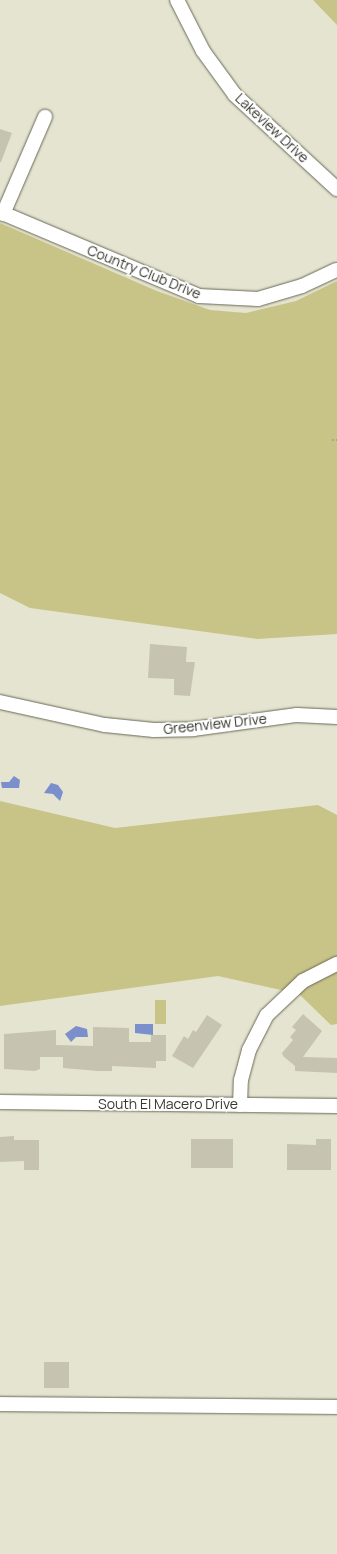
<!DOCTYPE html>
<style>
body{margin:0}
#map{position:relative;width:337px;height:1554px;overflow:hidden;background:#e5e4d0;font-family:Manrope,sans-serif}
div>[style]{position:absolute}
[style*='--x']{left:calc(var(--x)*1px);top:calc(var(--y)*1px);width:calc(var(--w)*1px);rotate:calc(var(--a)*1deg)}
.green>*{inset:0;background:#c8c386;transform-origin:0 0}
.water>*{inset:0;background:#7b8fcd}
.building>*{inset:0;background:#c6c4b1;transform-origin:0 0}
.path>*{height:2px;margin-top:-1px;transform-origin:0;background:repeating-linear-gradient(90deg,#a7a696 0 2px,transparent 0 4px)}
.roads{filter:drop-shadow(0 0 1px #696857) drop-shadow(0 0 1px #696857)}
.minor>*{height:14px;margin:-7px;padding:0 7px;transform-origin:7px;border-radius:7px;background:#fff}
span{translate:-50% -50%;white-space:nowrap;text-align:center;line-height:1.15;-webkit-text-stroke:3.5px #fff;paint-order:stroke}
.street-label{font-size:14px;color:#37372f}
</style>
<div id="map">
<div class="green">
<div style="clip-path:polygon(313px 0,337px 0,337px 25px)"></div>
<div style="clip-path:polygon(0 223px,157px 291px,210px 310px,246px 313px,296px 301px,337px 281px,337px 634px,257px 639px,30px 608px,0 593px)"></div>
<div style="clip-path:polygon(0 801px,115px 828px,318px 805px,337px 815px,337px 1024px,331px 1025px,299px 994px,218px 976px,0 1006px)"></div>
<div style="left:155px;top:1000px;width:11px;height:24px"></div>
</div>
<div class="water">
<div style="clip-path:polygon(14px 776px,20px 780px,19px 788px,2px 788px,1px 782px,9px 782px)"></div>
<div style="clip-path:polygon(51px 783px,58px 785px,63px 792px,60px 801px,53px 794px,44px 793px)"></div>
<div style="clip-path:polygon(135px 1024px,153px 1024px,153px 1035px,135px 1033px)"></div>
<div style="clip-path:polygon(76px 1026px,87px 1029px,88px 1037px,76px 1037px,71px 1042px,65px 1034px)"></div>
</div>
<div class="building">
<div style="clip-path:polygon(0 129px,12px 133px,1px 162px,0 162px)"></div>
<div style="clip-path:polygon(150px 644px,187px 647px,186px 662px,195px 662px,190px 696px,174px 695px,174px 679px,148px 678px)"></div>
<div style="clip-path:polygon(303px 1014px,322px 1031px,303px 1057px,337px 1058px,337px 1073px,295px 1071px,295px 1066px,283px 1056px,282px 1053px,293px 1040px,290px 1037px,296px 1030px,292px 1027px)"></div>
<div style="clip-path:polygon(207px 1015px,222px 1025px,193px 1068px,172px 1056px,184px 1036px,188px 1039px,193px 1030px,196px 1032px)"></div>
<div style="clip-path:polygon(93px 1027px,129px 1028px,129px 1042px,151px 1042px,151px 1035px,166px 1035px,166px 1061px,156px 1061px,156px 1068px,112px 1066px,112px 1071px,98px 1071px,63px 1068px,63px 1057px,40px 1057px,40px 1069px,35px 1071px,4px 1069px,4px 1034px,56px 1030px,56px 1045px,93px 1046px)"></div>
<div style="clip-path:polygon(14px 1136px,14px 1140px,39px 1140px,39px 1170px,24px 1170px,24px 1161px,0 1162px,0 1137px)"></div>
<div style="left:191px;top:1139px;width:42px;height:29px"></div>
<div style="clip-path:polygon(316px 1139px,331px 1139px,331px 1170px,287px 1170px,287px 1144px,316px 1145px)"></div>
<div style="left:44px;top:1362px;width:25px;height:26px"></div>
</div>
<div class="path">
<div style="--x:332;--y:440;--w:5;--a:0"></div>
</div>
<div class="roads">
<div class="minor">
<div style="--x:177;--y:0;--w:57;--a:63"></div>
<div style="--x:203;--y:51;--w:54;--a:54"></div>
<div style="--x:235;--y:95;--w:139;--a:42.7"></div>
<div style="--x:0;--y:212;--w:216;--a:22.9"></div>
<div style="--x:199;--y:296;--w:59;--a:2.9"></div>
<div style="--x:258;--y:299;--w:46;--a:-16.5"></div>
<div style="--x:302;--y:286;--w:38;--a:-25"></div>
<div style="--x:3;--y:214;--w:106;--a:-66.6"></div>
<div style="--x:0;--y:702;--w:107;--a:12.4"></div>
<div style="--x:105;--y:725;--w:49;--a:5.8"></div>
<div style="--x:154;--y:730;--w:39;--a:-1"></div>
<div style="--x:193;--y:729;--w:105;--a:-7.7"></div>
<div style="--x:297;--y:715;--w:40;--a:2.9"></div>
<div style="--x:0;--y:1102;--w:337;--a:0.7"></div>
<div style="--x:240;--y:1105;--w:25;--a:-88"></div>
<div style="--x:241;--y:1080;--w:31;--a:-75"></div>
<div style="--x:249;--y:1050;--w:39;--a:-63"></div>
<div style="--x:267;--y:1015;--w:50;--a:-43.4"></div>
<div style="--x:303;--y:981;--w:38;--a:-27"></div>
<div style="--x:0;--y:1404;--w:337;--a:0.5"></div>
</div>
</div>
<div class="street-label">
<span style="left:272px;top:128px;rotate:43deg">Lakeview Drive</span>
<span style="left:144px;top:272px;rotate:22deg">Country Club Drive</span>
<span style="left:215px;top:724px;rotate:-6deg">Greenview Drive</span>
<span style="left:168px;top:1104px">South El Macero Drive</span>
</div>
</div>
